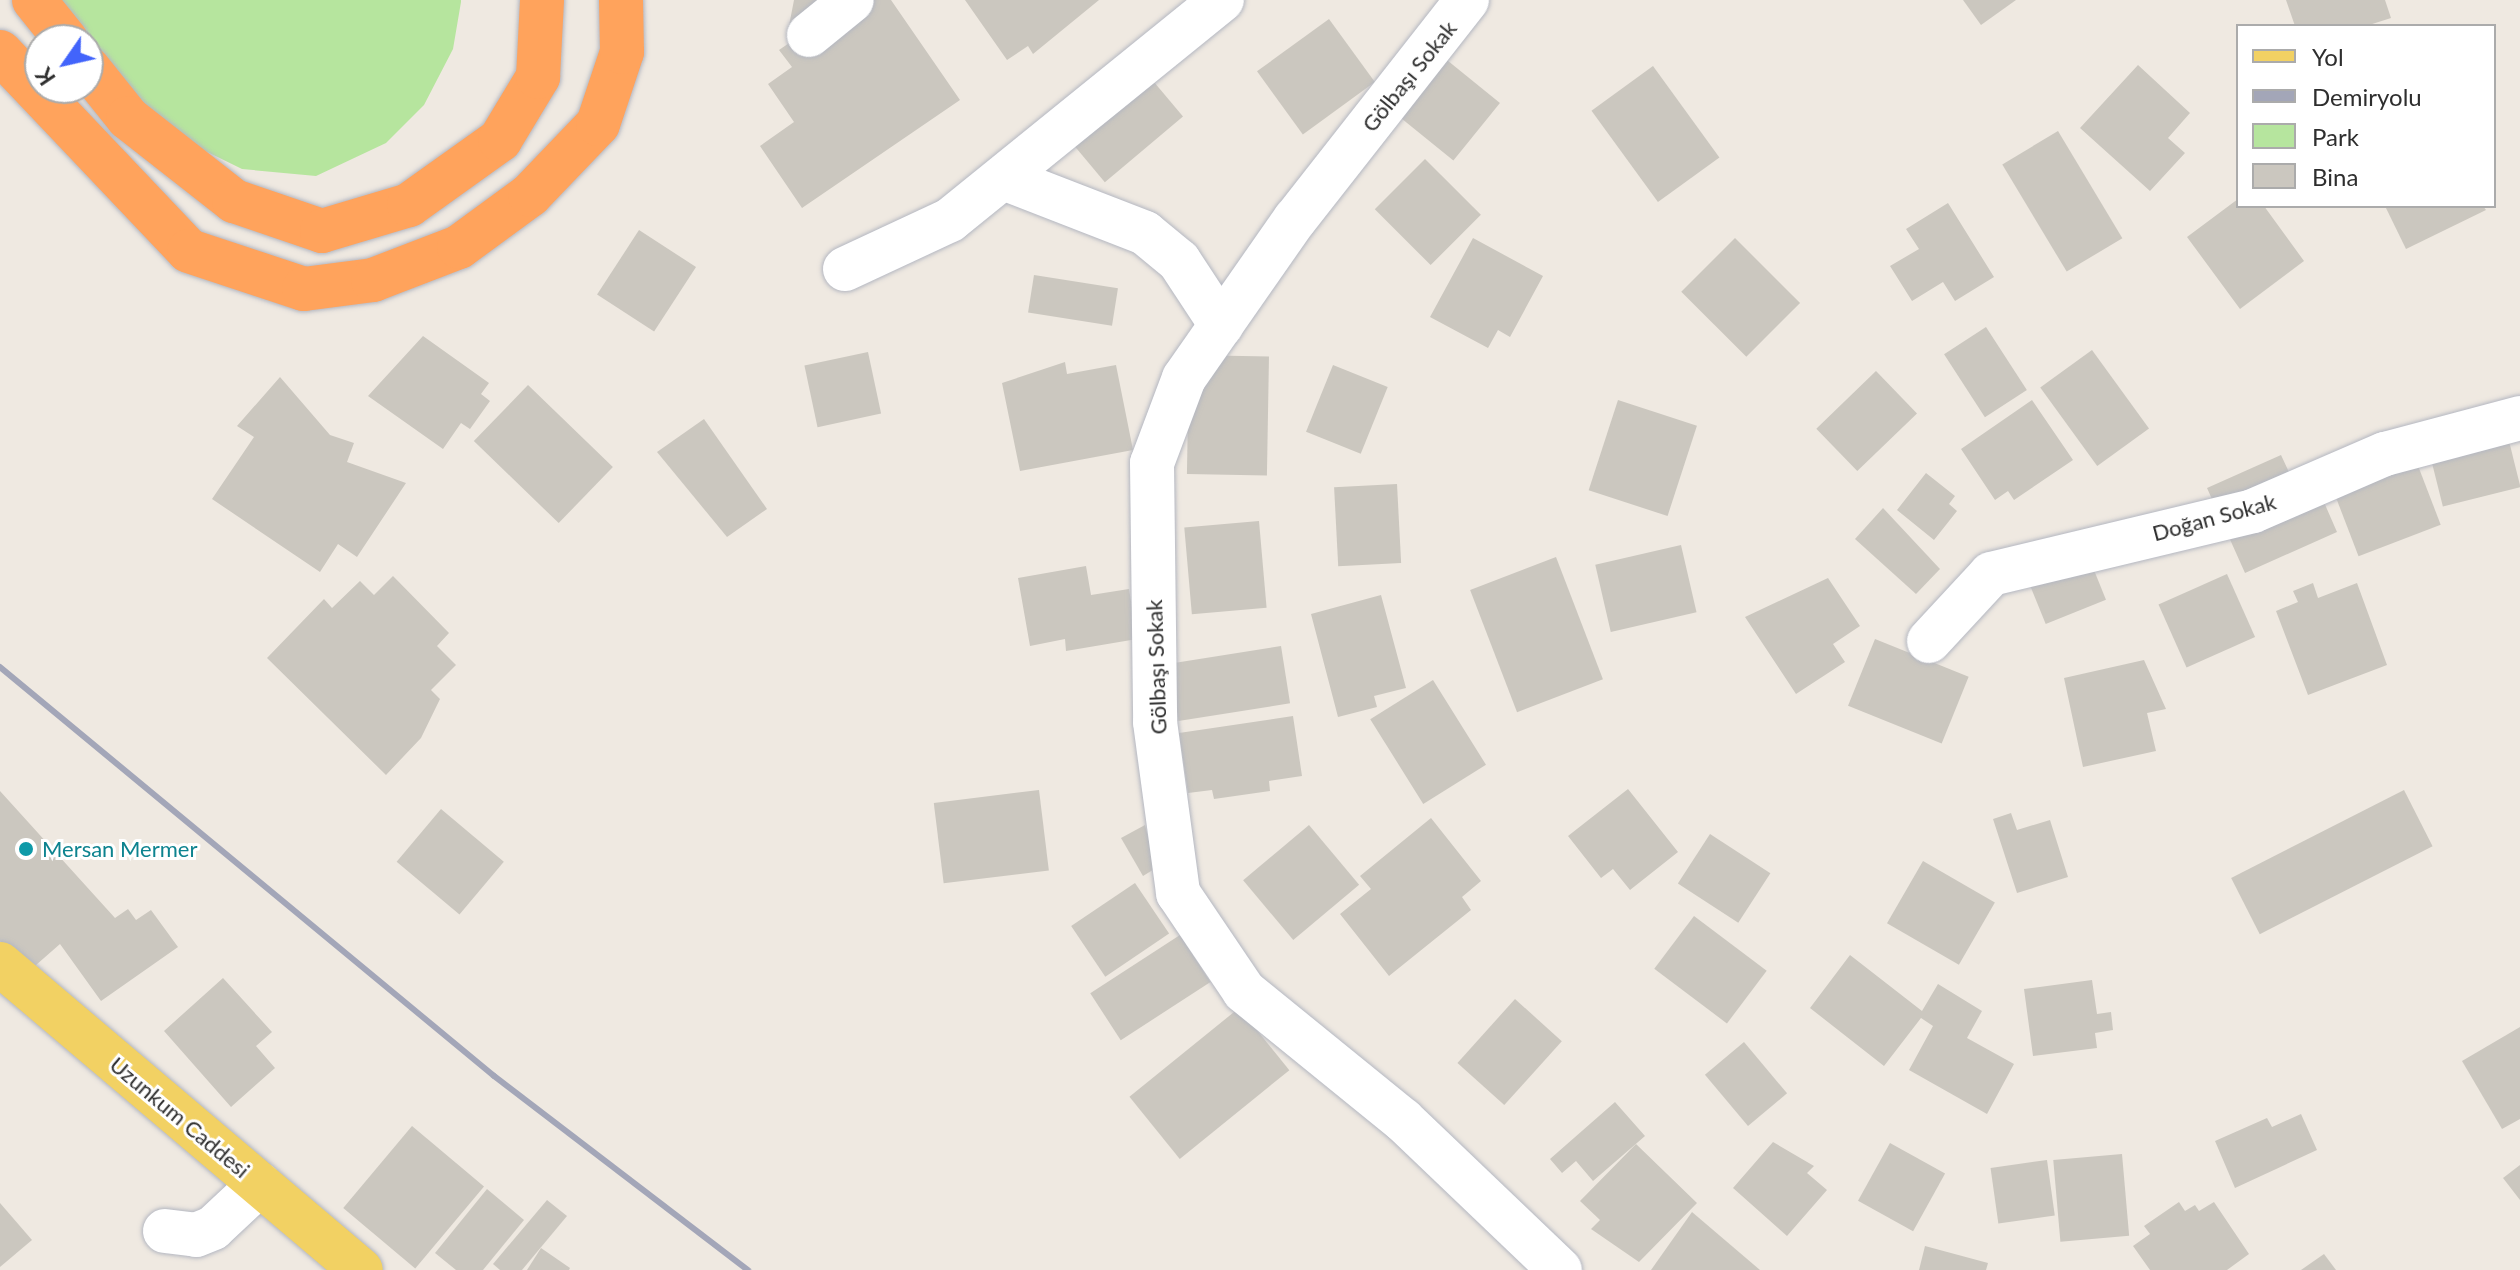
<!DOCTYPE html>
<meta charset="utf-8">
<style>
body{margin:0}
#map{position:relative;width:2520px;height:1270px;overflow:hidden;background:#efe9e1;font-family:Lato,sans-serif}
div>[style]{position:absolute}
[style*='--x']{left:calc(var(--x)*1px);top:calc(var(--y)*1px);width:calc(var(--w)*1px);rotate:calc(var(--a)*1deg)}
.green>*{inset:0;background:#b6e59e}
.building>*{inset:0;background:#cbc7bf;transform-origin:0 0}
.roads{filter:drop-shadow(0 0 2px #b4b7c1) drop-shadow(0 0 2px #b4b7c1)}
.minor>*{height:44px;margin:-22px;padding:0 22px;transform-origin:22px;border-radius:22px;background:#fff}
.major>*{height:44px;margin:-22px;padding:0 22px;transform-origin:22px;border-radius:22px;background:#f2d163}
.highway>*{height:44px;margin:-22px;padding:0 22px;transform-origin:22px;border-radius:22px;background:#ffa35c}
.rail>*{height:6px;margin:-3px;padding:0 3px;transform-origin:3px;border-radius:3px;background:#a3a6b8}
.dots>*{width:22px;height:22px;translate:-50% -50%;box-sizing:border-box;border:4px solid #fff;border-radius:50%}
span{translate:-50% -50%;white-space:nowrap;text-align:center;line-height:1.15;-webkit-text-stroke:6px #fff;paint-order:stroke}
.street-label{font-size:22px;color:#2e2e2e}
.culture-label{font-size:22px;color:#0d838f}
.left{translate:0 -50%;text-align:left}
.legend{position:absolute;left:2236px;top:24px;width:260px;height:184px;box-sizing:border-box;background:#fff;border:2px solid #ababab;margin:0;padding:10px 14px;list-style:none;font-size:24px;color:#2e2e2e}
.legend li{display:flex;align-items:center;gap:16px;height:40px}
.legend b{width:40px;border:2px solid #ababab}
.north{position:absolute;left:24px;top:24px;width:80px;height:80px;box-sizing:border-box;background:#fff;border:2px solid #ababab;border-radius:50%;rotate:236deg;font-size:22px;font-weight:700;line-height:32px;text-align:center;color:#2e2e2e}
.north::after{content:'';display:block;margin:auto;width:28px;height:36px;background:#4264fb;clip-path:polygon(50% 0,100% 100%,50% 72%,0 100%)}
</style>
<div id="map">
<div class="green">
<div style="clip-path:polygon(49px 0,461px 0,461px 2px,453px 49px,424px 105px,386px 143px,316px 176px,242px 169px,185px 141px,118px 87px,88px 40px)"></div>
</div>
<div class="building">
<div style="clip-path:polygon(794px 0,891px 0,960px 100px,802px 208px,760px 146px,794px 122px,768px 84px,792px 67px,779px 50px,795px 39px,788px 31px)"></div>
<div style="clip-path:polygon(965px 0,1099px 0,1033px 54px,1028px 46px,1007px 60px)"></div>
<div style="clip-path:polygon(1963px 0,2016px 0,1981px 25px)"></div>
<div style="clip-path:polygon(2286px 0,2385px 0,2391px 18px,2366px 26px,2295px 26px)"></div>
<div style="left:1329px;top:19px;width:78px;height:89px;rotate:54deg"></div>
<div style="left:1437px;top:52px;width:81px;height:74px;rotate:39deg"></div>
<div style="left:1138px;top:63px;width:70px;height:102px;rotate:50deg"></div>
<div style="clip-path:polygon(2138px 65px,2190px 113px,2168px 138px,2185px 153px,2150px 191px,2080px 128px)"></div>
<div style="left:1653px;top:66px;width:113px;height:76px;rotate:54deg"></div>
<div style="left:2058px;top:131px;width:125px;height:65px;rotate:59deg"></div>
<div style="left:1425px;top:159px;width:79px;height:71px;rotate:45deg"></div>
<div style="clip-path:polygon(2238px 199px,2238px 206px,2264px 206px,2304px 261px,2240px 309px,2187px 237px)"></div>
<div style="clip-path:polygon(1948px 203px,1994px 277px,1955px 301px,1943px 282px,1912px 301px,1890px 266px,1919px 249px,1906px 229px)"></div>
<div style="clip-path:polygon(2385px 206px,2483px 206px,2486px 210px,2406px 249px)"></div>
<div style="left:639px;top:230px;width:68px;height:77px;rotate:33deg"></div>
<div style="clip-path:polygon(1473px 238px,1543px 276px,1510px 337px,1498px 330px,1488px 348px,1430px 317px)"></div>
<div style="left:1735px;top:238px;width:92px;height:76px;rotate:45deg"></div>
<div style="left:1034px;top:275px;width:85px;height:38px;rotate:9deg"></div>
<div style="left:1986px;top:327px;width:75px;height:50px;rotate:57deg"></div>
<div style="clip-path:polygon(423px 336px,489px 383px,481px 394px,490px 401px,470px 429px,461px 423px,443px 449px,368px 396px)"></div>
<div style="left:2092px;top:350px;width:97px;height:64px;rotate:54deg"></div>
<div style="left:868px;top:352px;width:63px;height:65px;rotate:78deg"></div>
<div style="left:1189px;top:355px;width:80px;height:119px;rotate:1deg"></div>
<div style="clip-path:polygon(1065px 362px,1067px 374px,1116px 365px,1133px 450px,1020px 471px,1002px 383px)"></div>
<div style="left:1333px;top:365px;width:59px;height:72px;rotate:22deg"></div>
<div style="left:1876px;top:371px;width:59px;height:83px;rotate:46deg"></div>
<div style="clip-path:polygon(280px 377px,330px 435px,354px 443px,347px 462px,406px 483px,357px 557px,338px 544px,320px 572px,212px 499px,254px 437px,237px 426px)"></div>
<div style="left:528px;top:385px;width:118px;height:78px;rotate:44deg"></div>
<div style="left:1618px;top:400px;width:83px;height:95px;rotate:18deg"></div>
<div style="clip-path:polygon(2032px 400px,2073px 460px,2014px 500px,2008px 491px,1995px 500px,1961px 449px)"></div>
<div style="clip-path:polygon(704px 419px,767px 509px,727px 537px,657px 452px)"></div>
<div style="left:2505px;top:425px;width:64px;height:80px;rotate:76deg"></div>
<div style="left:2407px;top:437px;width:94px;height:88px;rotate:69deg"></div>
<div style="clip-path:polygon(2281px 455px,2295px 485px,2313px 477px,2337px 532px,2245px 573px,2207px 488px)"></div>
<div style="clip-path:polygon(1926px 473px,1955px 496px,1949px 504px,1957px 511px,1934px 540px,1897px 510px)"></div>
<div style="left:1397px;top:484px;width:79px;height:63px;rotate:87deg"></div>
<div style="clip-path:polygon(1883px 508px,1940px 569px,1916px 594px,1855px 539px)"></div>
<div style="left:1259px;top:521px;width:87px;height:75px;rotate:85deg"></div>
<div style="left:2079px;top:533px;width:72px;height:65px;rotate:68deg"></div>
<div style="left:1681px;top:545px;width:69px;height:88px;rotate:77deg"></div>
<div style="left:1556px;top:557px;width:131px;height:92px;rotate:69deg"></div>
<div style="clip-path:polygon(1086px 566px,1091px 595px,1129px 589px,1137px 639px,1066px 651px,1065px 639px,1030px 646px,1018px 578px)"></div>
<div style="left:2227px;top:574px;width:69px;height:75px;rotate:66deg"></div>
<div style="clip-path:polygon(393px 576px,449px 633px,437px 646px,456px 665px,431px 690px,440px 699px,421px 738px,386px 775px,267px 658px,324px 599px,332px 608px,360px 581px,374px 595px)"></div>
<div style="clip-path:polygon(1828px 578px,1860px 626px,1833px 644px,1845px 662px,1796px 694px,1745px 617px)"></div>
<div style="clip-path:polygon(2313px 583px,2318px 598px,2357px 583px,2387px 665px,2308px 695px,2276px 611px,2298px 602px,2293px 591px)"></div>
<div style="clip-path:polygon(1381px 595px,1406px 688px,1374px 696px,1377px 707px,1338px 717px,1311px 614px)"></div>
<div style="left:1875px;top:639px;width:101px;height:72px;rotate:22deg"></div>
<div style="left:1281px;top:646px;width:58px;height:113px;rotate:81deg"></div>
<div style="clip-path:polygon(2144px 660px,2166px 709px,2147px 713px,2156px 751px,2083px 767px,2064px 678px)"></div>
<div style="left:1433px;top:680px;width:100px;height:74px;rotate:58deg"></div>
<div style="clip-path:polygon(1293px 716px,1302px 776px,1269px 781px,1270px 791px,1214px 799px,1212px 790px,1188px 793px,1179px 733px)"></div>
<div style="clip-path:polygon(1628px 789px,1678px 852px,1630px 890px,1613px 869px,1601px 878px,1568px 836px)"></div>
<div style="left:1039px;top:790px;width:81px;height:106px;rotate:83deg"></div>
<div style="left:2404px;top:790px;width:63px;height:194px;rotate:63deg"></div>
<div style="clip-path:polygon(0 791px,115px 918px,128px 909px,136px 920px,151px 910px,178px 947px,101px 1001px,60px 944px,28px 972px,0 941px)"></div>
<div style="left:441px;top:809px;width:82px;height:69px;rotate:40deg"></div>
<div style="clip-path:polygon(2011px 813px,2017px 830px,2050px 820px,2068px 877px,2017px 893px,1993px 819px)"></div>
<div style="clip-path:polygon(1431px 818px,1481px 881px,1462px 897px,1471px 910px,1389px 976px,1340px 914px,1371px 889px,1360px 876px)"></div>
<div style="clip-path:polygon(1145px 825px,1156px 868px,1143px 876px,1121px 838px)"></div>
<div style="left:1309px;top:825px;width:78px;height:86px;rotate:50deg"></div>
<div style="left:1710px;top:834px;width:72px;height:59px;rotate:33deg"></div>
<div style="left:1923px;top:861px;width:83px;height:72px;rotate:30deg"></div>
<div style="left:1135px;top:883px;width:61px;height:77px;rotate:56deg"></div>
<div style="left:1694px;top:916px;width:91px;height:66px;rotate:37deg"></div>
<div style="left:1180px;top:935px;width:56px;height:107px;rotate:57deg"></div>
<div style="clip-path:polygon(1850px 955px,1922px 1011px,1938px 984px,1982px 1011px,1967px 1038px,2014px 1064px,1987px 1114px,1909px 1070px,1933px 1026px,1921px 1018px,1884px 1066px,1810px 1008px)"></div>
<div style="clip-path:polygon(223px 978px,272px 1032px,256px 1046px,275px 1068px,231px 1107px,164px 1031px)"></div>
<div style="clip-path:polygon(2092px 980px,2097px 1014px,2111px 1012px,2113px 1030px,2095px 1033px,2097px 1048px,2033px 1056px,2024px 989px)"></div>
<div style="left:1515px;top:999px;width:63px;height:86px;rotate:42deg"></div>
<div style="left:1239px;top:1008px;width:80px;height:141px;rotate:51deg"></div>
<div style="clip-path:polygon(2520px 1027px,2520px 1119px,2502px 1129px,2462px 1061px)"></div>
<div style="left:1744px;top:1042px;width:67px;height:51px;rotate:50deg"></div>
<div style="clip-path:polygon(1615px 1102px,1645px 1136px,1593px 1181px,1576px 1161px,1562px 1173px,1550px 1159px)"></div>
<div style="clip-path:polygon(2301px 1114px,2317px 1150px,2235px 1188px,2215px 1141px,2267px 1118px,2272px 1127px)"></div>
<div style="left:412px;top:1126px;width:94px;height:107px;rotate:40deg"></div>
<div style="clip-path:polygon(1773px 1142px,1814px 1166px,1807px 1173px,1827px 1190px,1787px 1236px,1733px 1188px)"></div>
<div style="left:1890px;top:1143px;width:63px;height:66px;rotate:29deg"></div>
<div style="clip-path:polygon(1636px 1144px,1697px 1203px,1639px 1262px,1591px 1229px,1600px 1220px,1580px 1201px)"></div>
<div style="left:2122px;top:1154px;width:82px;height:69px;rotate:85deg"></div>
<div style="left:2047px;top:1160px;width:56px;height:57px;rotate:82deg"></div>
<div style="clip-path:polygon(2520px 1165px,2520px 1200px,2503px 1178px)"></div>
<div style="clip-path:polygon(487px 1189px,524px 1220px,483px 1270px,456px 1270px,435px 1253px)"></div>
<div style="clip-path:polygon(547px 1200px,567px 1216px,522px 1270px,500px 1270px,493px 1264px)"></div>
<div style="clip-path:polygon(2179px 1202px,2185px 1211px,2195px 1205px,2199px 1211px,2214px 1202px,2249px 1254px,2227px 1270px,2150px 1270px,2133px 1246px,2150px 1234px,2144px 1226px)"></div>
<div style="clip-path:polygon(0 1203px,32px 1240px,0 1267px)"></div>
<div style="clip-path:polygon(1692px 1212px,1760px 1270px,1651px 1270px)"></div>
<div style="clip-path:polygon(1925px 1246px,1988px 1263px,1986px 1270px,1919px 1270px)"></div>
<div style="clip-path:polygon(541px 1248px,570px 1268px,569px 1270px,527px 1270px)"></div>
<div style="clip-path:polygon(2324px 1254px,2336px 1270px,2301px 1270px)"></div>
</div>
<div class="roads">
<div class="minor">
<div style="--x:1467;--y:0;--w:278;--a:128.1"></div>
<div style="--x:1295;--y:219;--w:194;--a:124.9"></div>
<div style="--x:1184;--y:378;--w:91;--a:110.6"></div>
<div style="--x:1152;--y:463;--w:259;--a:89.3"></div>
<div style="--x:1155;--y:722;--w:173;--a:82.3"></div>
<div style="--x:1178;--y:893;--w:118;--a:56"></div>
<div style="--x:1244;--y:991;--w:205;--a:39.1"></div>
<div style="--x:1403;--y:1120;--w:217;--a:43.7"></div>
<div style="--x:809;--y:35;--w:55;--a:-39.1"></div>
<div style="--x:1006;--y:179;--w:149;--a:21.2"></div>
<div style="--x:1145;--y:233;--w:44;--a:39.5"></div>
<div style="--x:1179;--y:261;--w:77;--a:56.7"></div>
<div style="--x:845;--y:269;--w:116;--a:-25"></div>
<div style="--x:950;--y:220;--w:350;--a:-39"></div>
<div style="--x:1929;--y:641;--w:91;--a:-47.2"></div>
<div style="--x:1991;--y:574;--w:269;--a:-13.5"></div>
<div style="--x:2253;--y:511;--w:144;--a:-23.4"></div>
<div style="--x:2385;--y:454;--w:140;--a:-14.9"></div>
<div style="--x:165;--y:1231;--w:31;--a:7"></div>
<div style="--x:196;--y:1235;--w:18;--a:-22"></div>
<div style="--x:213;--y:1228;--w:64;--a:-43.1"></div>
</div>
<div class="major">
<div style="--x:0;--y:964;--w:473;--a:40.3"></div>
</div>
<div class="highway">
<div style="--x:34;--y:0;--w:51;--a:51.3"></div>
<div style="--x:0;--y:52;--w:274;--a:46.5"></div>
<div style="--x:189;--y:251;--w:121;--a:18.3"></div>
<div style="--x:304;--y:289;--w:70;--a:-7.4"></div>
<div style="--x:373;--y:280;--w:92;--a:-21"></div>
<div style="--x:459;--y:247;--w:88;--a:-36.2"></div>
<div style="--x:530;--y:195;--w:98;--a:-46.2"></div>
<div style="--x:598;--y:124;--w:76;--a:-71.6"></div>
<div style="--x:622;--y:52;--w:52;--a:-91.1"></div>
<div style="--x:88;--y:68;--w:64;--a:51.3"></div>
<div style="--x:128;--y:118;--w:135;--a:38.1"></div>
<div style="--x:234;--y:201;--w:93;--a:18.8"></div>
<div style="--x:322;--y:231;--w:91;--a:-16.6"></div>
<div style="--x:409;--y:205;--w:112;--a:-35.5"></div>
<div style="--x:500;--y:140;--w:74;--a:-58.9"></div>
<div style="--x:538;--y:77;--w:77;--a:-87"></div>
</div>
</div>
<div class="rail">
<div style="--x:0;--y:667;--w:641;--a:39.62"></div>
<div style="--x:494;--y:1076;--w:320;--a:37.4"></div>
</div>
<div class="dots">
<div style="left:26px;top:849px;background:#0f9aa8"></div>
</div>
<div class="street-label">
<span style="left:1409px;top:76px;rotate:-51deg">Gölbaşı Sokak</span>
<span style="left:2214px;top:517px;rotate:-15deg">Doğan Sokak</span>
<span style="left:1156px;top:667px;rotate:-92deg">Gölbaşı Sokak</span>
<span style="left:180px;top:1117px;rotate:40deg">Uzunkum Caddesi</span>
</div>
<div class="culture-label">
<span class="left" style="left:42px;top:849px">Mersan Mermer</span>
</div>
<ul class="legend">
<li><b style="height:10px;background:#f2d163"></b>Yol</li>
<li><b style="height:10px;background:#a3a6b8"></b>Demiryolu</li>
<li><b style="height:22px;background:#b6e59e"></b>Park</li>
<li><b style="height:22px;background:#cbc7bf"></b>Bina</li>
</ul>
<div class="north">K</div>
</div>
